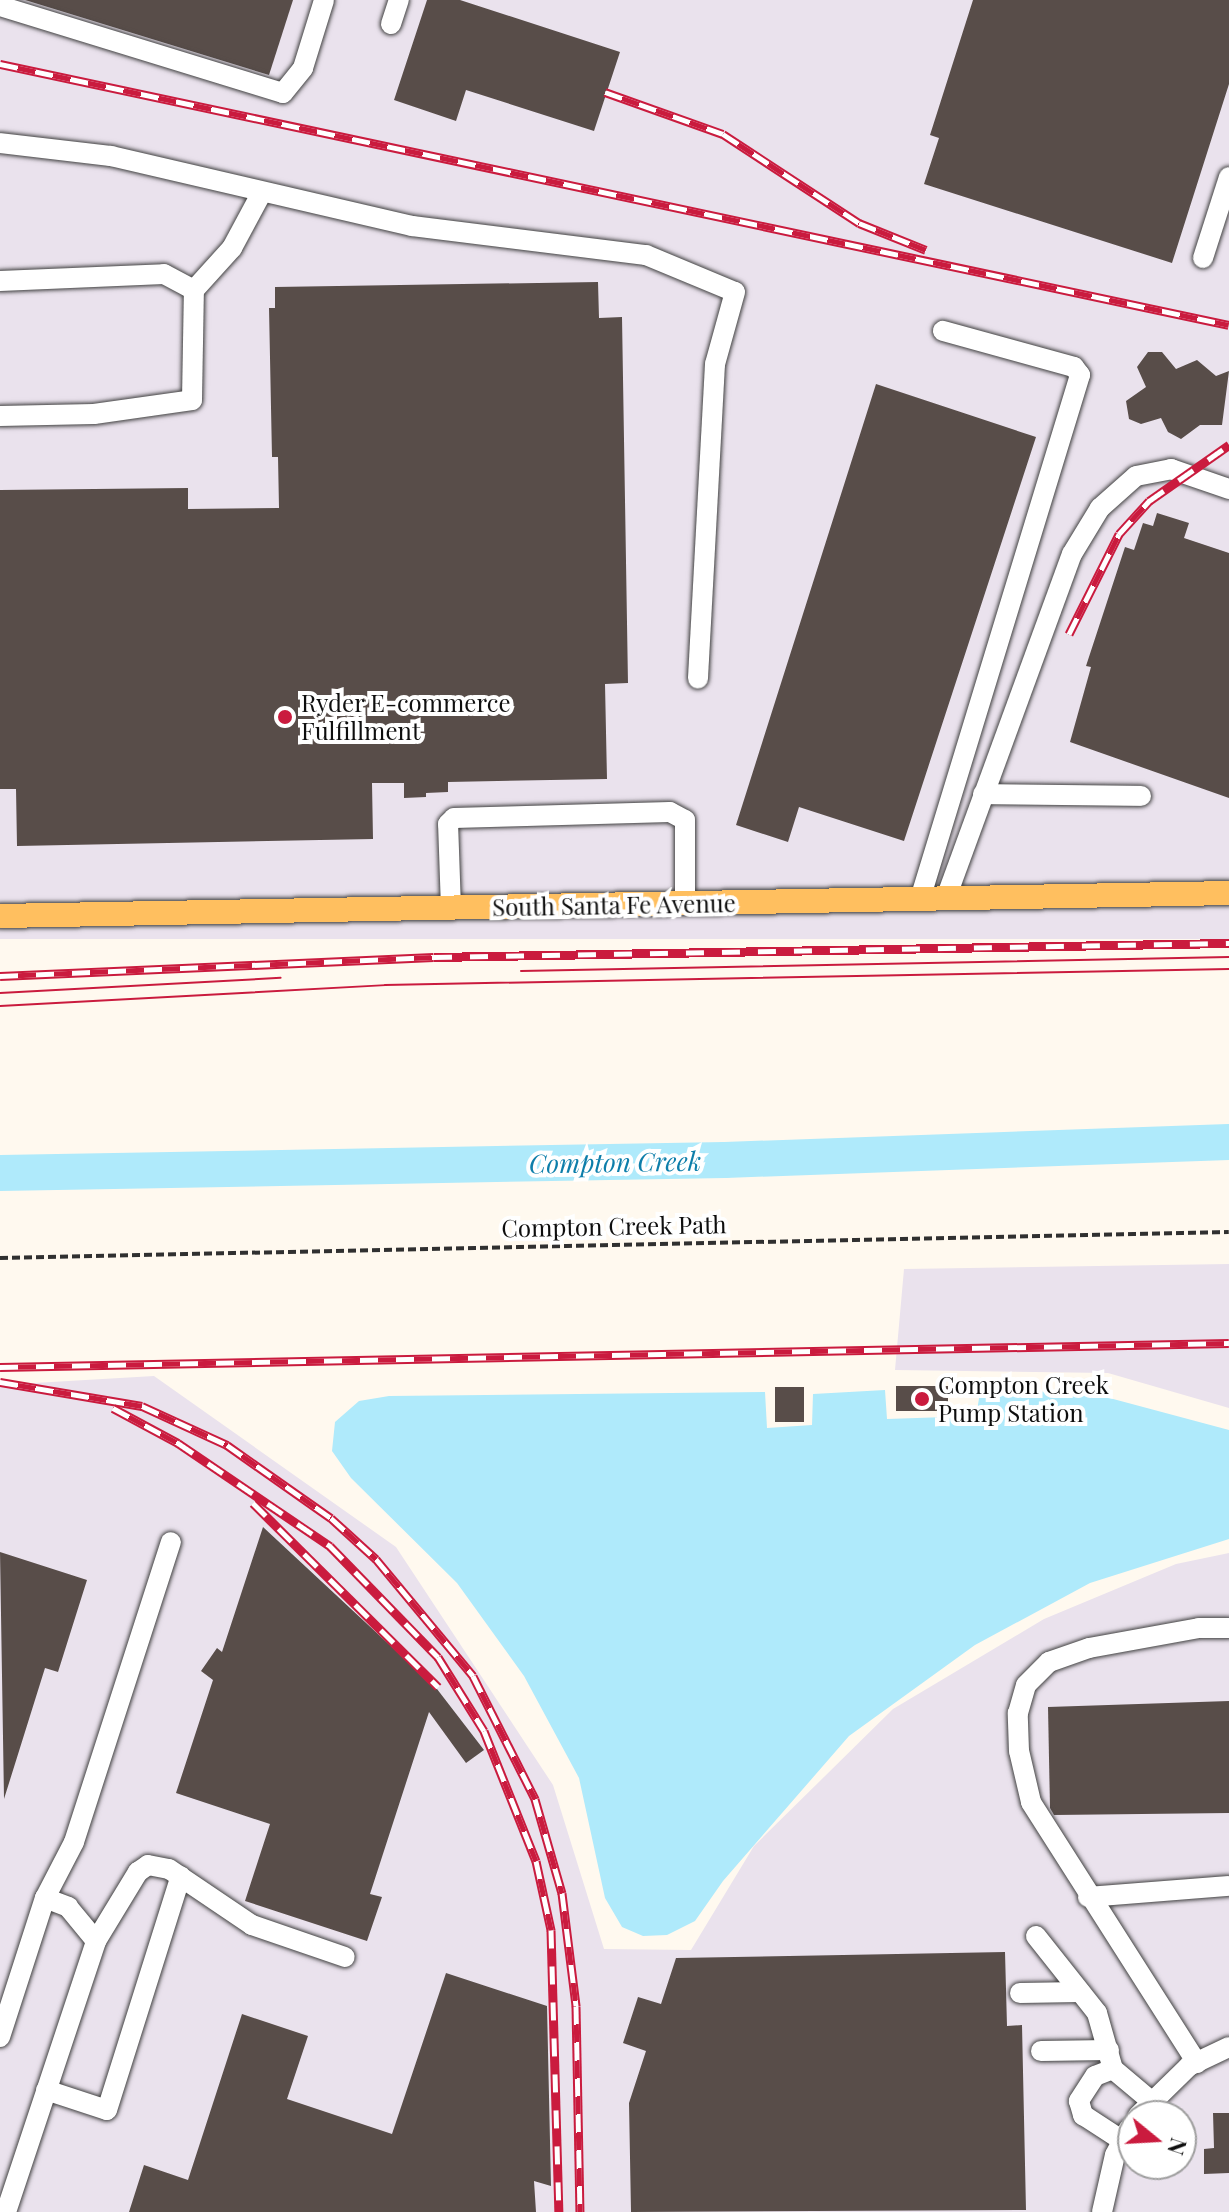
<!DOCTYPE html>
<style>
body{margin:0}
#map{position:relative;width:1229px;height:2212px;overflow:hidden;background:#fff9ef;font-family:"Playfair Display",serif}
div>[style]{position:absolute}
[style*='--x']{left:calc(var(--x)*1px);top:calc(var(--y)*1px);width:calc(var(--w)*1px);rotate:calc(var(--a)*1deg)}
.industrial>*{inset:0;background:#eae2ed;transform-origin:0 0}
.water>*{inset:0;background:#afeafb}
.river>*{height:36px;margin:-18px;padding:0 18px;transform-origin:18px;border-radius:18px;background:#afeafb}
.building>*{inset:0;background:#584d49;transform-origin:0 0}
.path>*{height:4px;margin-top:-2px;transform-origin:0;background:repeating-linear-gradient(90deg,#303030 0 8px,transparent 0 12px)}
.roads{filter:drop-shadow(0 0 2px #414141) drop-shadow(0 0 2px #414141)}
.minor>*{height:20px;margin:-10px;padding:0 10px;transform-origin:10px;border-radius:10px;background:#fff}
.major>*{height:24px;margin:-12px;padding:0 12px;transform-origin:12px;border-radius:12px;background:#ffbf5f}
.tram>*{height:2px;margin:-1px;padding:0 1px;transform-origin:1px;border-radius:1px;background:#ca1b3e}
.rail>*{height:9px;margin-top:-4.5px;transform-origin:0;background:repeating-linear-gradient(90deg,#fff 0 18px,#ca1b3e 0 36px);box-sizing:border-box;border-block:2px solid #ca1b3e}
.dots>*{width:22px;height:22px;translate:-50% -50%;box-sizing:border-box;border:4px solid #fff;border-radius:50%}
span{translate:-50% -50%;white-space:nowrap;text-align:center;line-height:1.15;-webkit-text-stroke:8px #fff;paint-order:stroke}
.poi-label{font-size:24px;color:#0e0e0e}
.left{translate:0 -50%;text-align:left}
.street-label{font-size:24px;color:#0e0e0e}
.water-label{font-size:26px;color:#0d7eaa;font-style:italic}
.north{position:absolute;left:1117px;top:2100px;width:80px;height:80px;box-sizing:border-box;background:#fff;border:2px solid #9f9f9f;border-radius:50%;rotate:108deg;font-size:22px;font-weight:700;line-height:32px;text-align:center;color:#0e0e0e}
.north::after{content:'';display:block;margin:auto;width:28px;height:36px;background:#ca1b3e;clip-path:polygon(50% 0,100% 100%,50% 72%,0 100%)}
</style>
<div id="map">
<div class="industrial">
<div style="left:0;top:0;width:1229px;height:939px"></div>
<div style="clip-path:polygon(1229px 1264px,1229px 1408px,1108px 1373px,895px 1370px,904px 1269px)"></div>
<div style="clip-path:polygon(evenodd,154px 1376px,396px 1547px,553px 1785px,604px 1949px,691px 1950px,754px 1846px,893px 1709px,1044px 1619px,1176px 1564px,1229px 1553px,1229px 2212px,0 2212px,0 1385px,154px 1376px,1133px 2116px,1181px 2116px,1181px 2164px,1133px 2164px,1133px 2116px)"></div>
</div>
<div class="water">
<div style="clip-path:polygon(981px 1387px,1102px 1396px,1229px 1430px,1229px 1539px,1090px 1583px,975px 1645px,849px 1736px,723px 1881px,695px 1921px,667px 1935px,643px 1936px,622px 1927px,605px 1898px,579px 1778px,524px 1676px,457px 1583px,351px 1478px,332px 1451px,335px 1422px,359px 1401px,389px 1396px,765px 1392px,767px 1428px,812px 1425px,813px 1394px,885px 1390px,887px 1419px,976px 1416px)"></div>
</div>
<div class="river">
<div style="--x:0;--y:1173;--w:725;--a:-1.03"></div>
<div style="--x:725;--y:1160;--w:504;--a:-2.05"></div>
</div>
<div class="building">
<div style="clip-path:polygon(25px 0,293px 0,269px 75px)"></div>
<div style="clip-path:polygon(427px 0,460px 0,620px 52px,594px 131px,466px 90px,456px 121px,394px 100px)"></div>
<div style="clip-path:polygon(973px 0,1229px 0,1229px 84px,1172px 263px,924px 184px,939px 138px,930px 135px)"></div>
<div style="clip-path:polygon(598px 282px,599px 318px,622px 317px,628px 683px,605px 684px,607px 779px,448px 782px,448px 792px,426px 793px,426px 797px,404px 798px,404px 783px,372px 783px,373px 839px,17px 846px,16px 789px,0 789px,0 490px,188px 488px,188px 509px,279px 508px,278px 457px,272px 457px,269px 308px,275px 308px,275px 287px)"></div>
<div style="clip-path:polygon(1148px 352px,1162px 352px,1176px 369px,1197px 360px,1216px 376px,1229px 371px,1222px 425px,1200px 425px,1181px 439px,1168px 432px,1161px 418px,1141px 424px,1129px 419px,1126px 401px,1146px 387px,1137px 367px)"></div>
<div style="clip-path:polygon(876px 384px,1036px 437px,904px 841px,799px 807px,788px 842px,736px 825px)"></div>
<div style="clip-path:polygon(1157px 513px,1189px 523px,1184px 538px,1229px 553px,1229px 798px,1070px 742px,1091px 667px,1086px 666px,1125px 547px,1134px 550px,1143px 523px,1153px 526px)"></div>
<div style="left:948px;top:1386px;width:25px;height:52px;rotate:90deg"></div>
<div style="left:775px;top:1387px;width:29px;height:35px"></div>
<div style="clip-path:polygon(263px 1527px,437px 1689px,484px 1750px,466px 1763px,429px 1712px,370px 1894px,382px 1897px,367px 1941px,245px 1901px,270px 1824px,176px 1793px,213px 1680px,201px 1671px,217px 1648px,222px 1652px)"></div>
<div style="clip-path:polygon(0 1552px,87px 1580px,58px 1672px,45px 1668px,4px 1799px)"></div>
<div style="clip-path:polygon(1229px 1701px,1229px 1813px,1054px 1815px,1050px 1808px,1048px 1707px)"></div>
<div style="clip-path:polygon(1005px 1952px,1007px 2026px,1022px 2025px,1026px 2210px,631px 2212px,629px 2103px,646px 2051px,623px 2043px,638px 1997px,661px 2004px,676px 1958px)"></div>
<div style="clip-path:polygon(446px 1973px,547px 2006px,551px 2186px,534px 2181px,536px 2212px,129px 2212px,144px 2165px,188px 2180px,242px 2014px,308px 2036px,287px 2099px,392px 2134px)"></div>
<div style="clip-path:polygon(1213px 2113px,1229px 2113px,1229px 2173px,1204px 2174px,1204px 2149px,1214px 2148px)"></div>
</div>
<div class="path">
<div style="--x:0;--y:1258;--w:1229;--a:-1.21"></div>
</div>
<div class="roads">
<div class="minor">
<div style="--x:0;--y:6;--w:296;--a:17.1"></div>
<div style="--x:283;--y:93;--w:32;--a:-51"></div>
<div style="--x:303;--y:68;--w:71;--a:-72.8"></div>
<div style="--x:391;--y:24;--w:25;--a:-72"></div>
<div style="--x:0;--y:143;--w:112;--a:6.7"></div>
<div style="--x:111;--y:156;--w:309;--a:13.1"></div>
<div style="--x:412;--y:226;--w:236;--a:7.1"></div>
<div style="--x:646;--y:255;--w:96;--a:22.6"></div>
<div style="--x:735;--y:292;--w:75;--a:105.5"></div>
<div style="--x:715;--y:364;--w:315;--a:93.1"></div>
<div style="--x:1203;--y:258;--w:85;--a:-72.2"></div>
<div style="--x:0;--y:281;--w:164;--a:-2.4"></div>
<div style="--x:164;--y:274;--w:34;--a:28"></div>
<div style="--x:194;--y:290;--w:57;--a:-47.9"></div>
<div style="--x:232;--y:248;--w:61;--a:-61.8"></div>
<div style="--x:0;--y:416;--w:94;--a:-1.2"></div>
<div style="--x:94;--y:414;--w:99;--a:-8.1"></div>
<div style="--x:192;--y:400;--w:110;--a:-89"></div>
<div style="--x:983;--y:794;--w:158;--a:0.7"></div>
<div style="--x:946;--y:898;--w:366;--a:-69.9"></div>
<div style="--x:1072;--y:554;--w:54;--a:-58.7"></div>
<div style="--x:1100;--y:508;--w:48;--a:-41.6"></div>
<div style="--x:1136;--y:476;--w:36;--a:-11"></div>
<div style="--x:1171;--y:469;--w:61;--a:19"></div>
<div style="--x:920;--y:899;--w:548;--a:-73.02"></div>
<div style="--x:1080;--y:375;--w:10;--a:-127"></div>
<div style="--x:1074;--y:367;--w:136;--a:-164.6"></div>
<div style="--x:451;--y:908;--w:84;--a:-92"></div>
<div style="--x:448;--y:824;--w:8;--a:-45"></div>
<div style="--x:454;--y:818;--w:216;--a:-1.6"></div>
<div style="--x:670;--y:812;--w:17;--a:28"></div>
<div style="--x:685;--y:820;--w:83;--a:90"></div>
<div style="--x:1088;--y:1897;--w:141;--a:-4.5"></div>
<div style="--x:45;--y:1898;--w:63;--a:-62.6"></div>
<div style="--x:74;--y:1842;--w:315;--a:-72.1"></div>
<div style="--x:1036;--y:1936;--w:98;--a:51.6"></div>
<div style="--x:1097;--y:2013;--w:58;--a:74.1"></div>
<div style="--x:1113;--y:2069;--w:48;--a:40"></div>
<div style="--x:1020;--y:1993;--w:60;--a:-1"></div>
<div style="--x:0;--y:2037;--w:146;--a:-72.1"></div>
<div style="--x:45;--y:1898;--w:25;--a:21"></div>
<div style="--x:68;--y:1907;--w:44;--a:50.5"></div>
<div style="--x:1041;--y:2051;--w:68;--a:-0.8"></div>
<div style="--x:1197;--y:2063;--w:309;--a:-122.5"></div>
<div style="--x:1031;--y:1802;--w:52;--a:-103.2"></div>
<div style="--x:1019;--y:1751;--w:38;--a:-92"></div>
<div style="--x:1018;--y:1713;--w:29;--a:-74"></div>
<div style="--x:1026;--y:1685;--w:33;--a:-45"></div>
<div style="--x:1049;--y:1662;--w:42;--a:-19.3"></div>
<div style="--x:1089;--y:1648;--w:112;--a:-10.3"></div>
<div style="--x:1199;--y:1628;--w:30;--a:0"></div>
<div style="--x:1113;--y:2069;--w:19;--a:159"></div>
<div style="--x:1095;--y:2076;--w:30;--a:123"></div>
<div style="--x:1079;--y:2101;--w:15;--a:74"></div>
<div style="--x:1083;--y:2115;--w:48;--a:33"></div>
<div style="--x:46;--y:2090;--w:64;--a:18.2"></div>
<div style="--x:107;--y:2110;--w:245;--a:-72.5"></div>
<div style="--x:1138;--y:2116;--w:71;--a:-44.4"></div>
<div style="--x:1189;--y:2066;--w:44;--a:-25.4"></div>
<div style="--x:6;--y:2212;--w:286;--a:-71.6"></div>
<div style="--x:96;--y:1941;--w:81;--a:-58.7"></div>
<div style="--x:138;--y:1872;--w:12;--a:-35"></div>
<div style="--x:148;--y:1865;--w:21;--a:11"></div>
<div style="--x:169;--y:1869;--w:100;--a:34"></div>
<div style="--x:252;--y:1925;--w:98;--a:19"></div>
<div style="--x:1102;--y:2212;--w:58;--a:-77.2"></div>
<div style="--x:1115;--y:2155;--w:30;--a:-62"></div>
</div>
<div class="major">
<div style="--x:0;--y:916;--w:1229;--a:-1.07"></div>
</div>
</div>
<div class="tram">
<div style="--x:521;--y:971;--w:708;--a:-1.13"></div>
<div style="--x:0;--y:993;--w:281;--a:-3.1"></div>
<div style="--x:0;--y:1006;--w:386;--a:-3.1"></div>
<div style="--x:385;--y:985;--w:844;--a:-1.09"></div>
</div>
<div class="rail">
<div style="--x:0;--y:64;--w:1256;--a:11.99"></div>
<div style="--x:605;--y:92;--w:125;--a:19.6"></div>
<div style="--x:723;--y:134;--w:163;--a:33.2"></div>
<div style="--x:859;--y:223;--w:72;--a:21.9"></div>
<div style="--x:1069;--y:634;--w:112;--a:-63.4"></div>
<div style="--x:1119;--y:534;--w:45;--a:-47.7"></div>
<div style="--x:1149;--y:501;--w:98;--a:-35"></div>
<div style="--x:0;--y:976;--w:434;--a:-2.5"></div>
<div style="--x:434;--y:957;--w:795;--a:-1.01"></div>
<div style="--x:0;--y:1367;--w:1229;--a:-1.12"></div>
<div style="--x:0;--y:1382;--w:144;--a:9.6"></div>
<div style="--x:142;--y:1406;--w:94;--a:24.6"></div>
<div style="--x:227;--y:1445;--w:127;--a:35.1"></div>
<div style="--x:331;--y:1518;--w:61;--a:42.3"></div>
<div style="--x:376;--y:1559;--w:152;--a:50.3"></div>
<div style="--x:473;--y:1676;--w:138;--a:63.2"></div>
<div style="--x:535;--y:1799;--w:98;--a:74"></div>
<div style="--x:562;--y:1893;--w:114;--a:82.9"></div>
<div style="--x:576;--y:2006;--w:206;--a:88.9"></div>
<div style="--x:113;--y:1408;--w:74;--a:28.3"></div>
<div style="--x:178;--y:1443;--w:184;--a:34.1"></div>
<div style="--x:330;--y:1546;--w:155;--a:45.8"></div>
<div style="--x:438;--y:1657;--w:87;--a:58.1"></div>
<div style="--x:484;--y:1731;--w:140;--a:68.2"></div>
<div style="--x:536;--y:1861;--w:71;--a:77.7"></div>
<div style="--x:551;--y:1930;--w:282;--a:88.4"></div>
<div style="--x:253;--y:1503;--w:261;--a:44.8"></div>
</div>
<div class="dots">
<div style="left:285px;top:717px;background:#ca1b3e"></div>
<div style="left:922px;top:1399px;background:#ca1b3e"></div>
</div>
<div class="poi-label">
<span class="left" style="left:301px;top:717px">Ryder E-commerce<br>Fulfillment</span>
<span class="left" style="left:938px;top:1399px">Compton Creek<br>Pump Station</span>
</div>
<div class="street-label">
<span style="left:614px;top:905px;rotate:-1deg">South Santa Fe Avenue</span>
<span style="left:614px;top:1226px;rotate:-1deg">Compton Creek Path</span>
</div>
<div class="water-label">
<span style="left:615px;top:1162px;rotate:-1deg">Compton Creek</span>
</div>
<div class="north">N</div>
</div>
